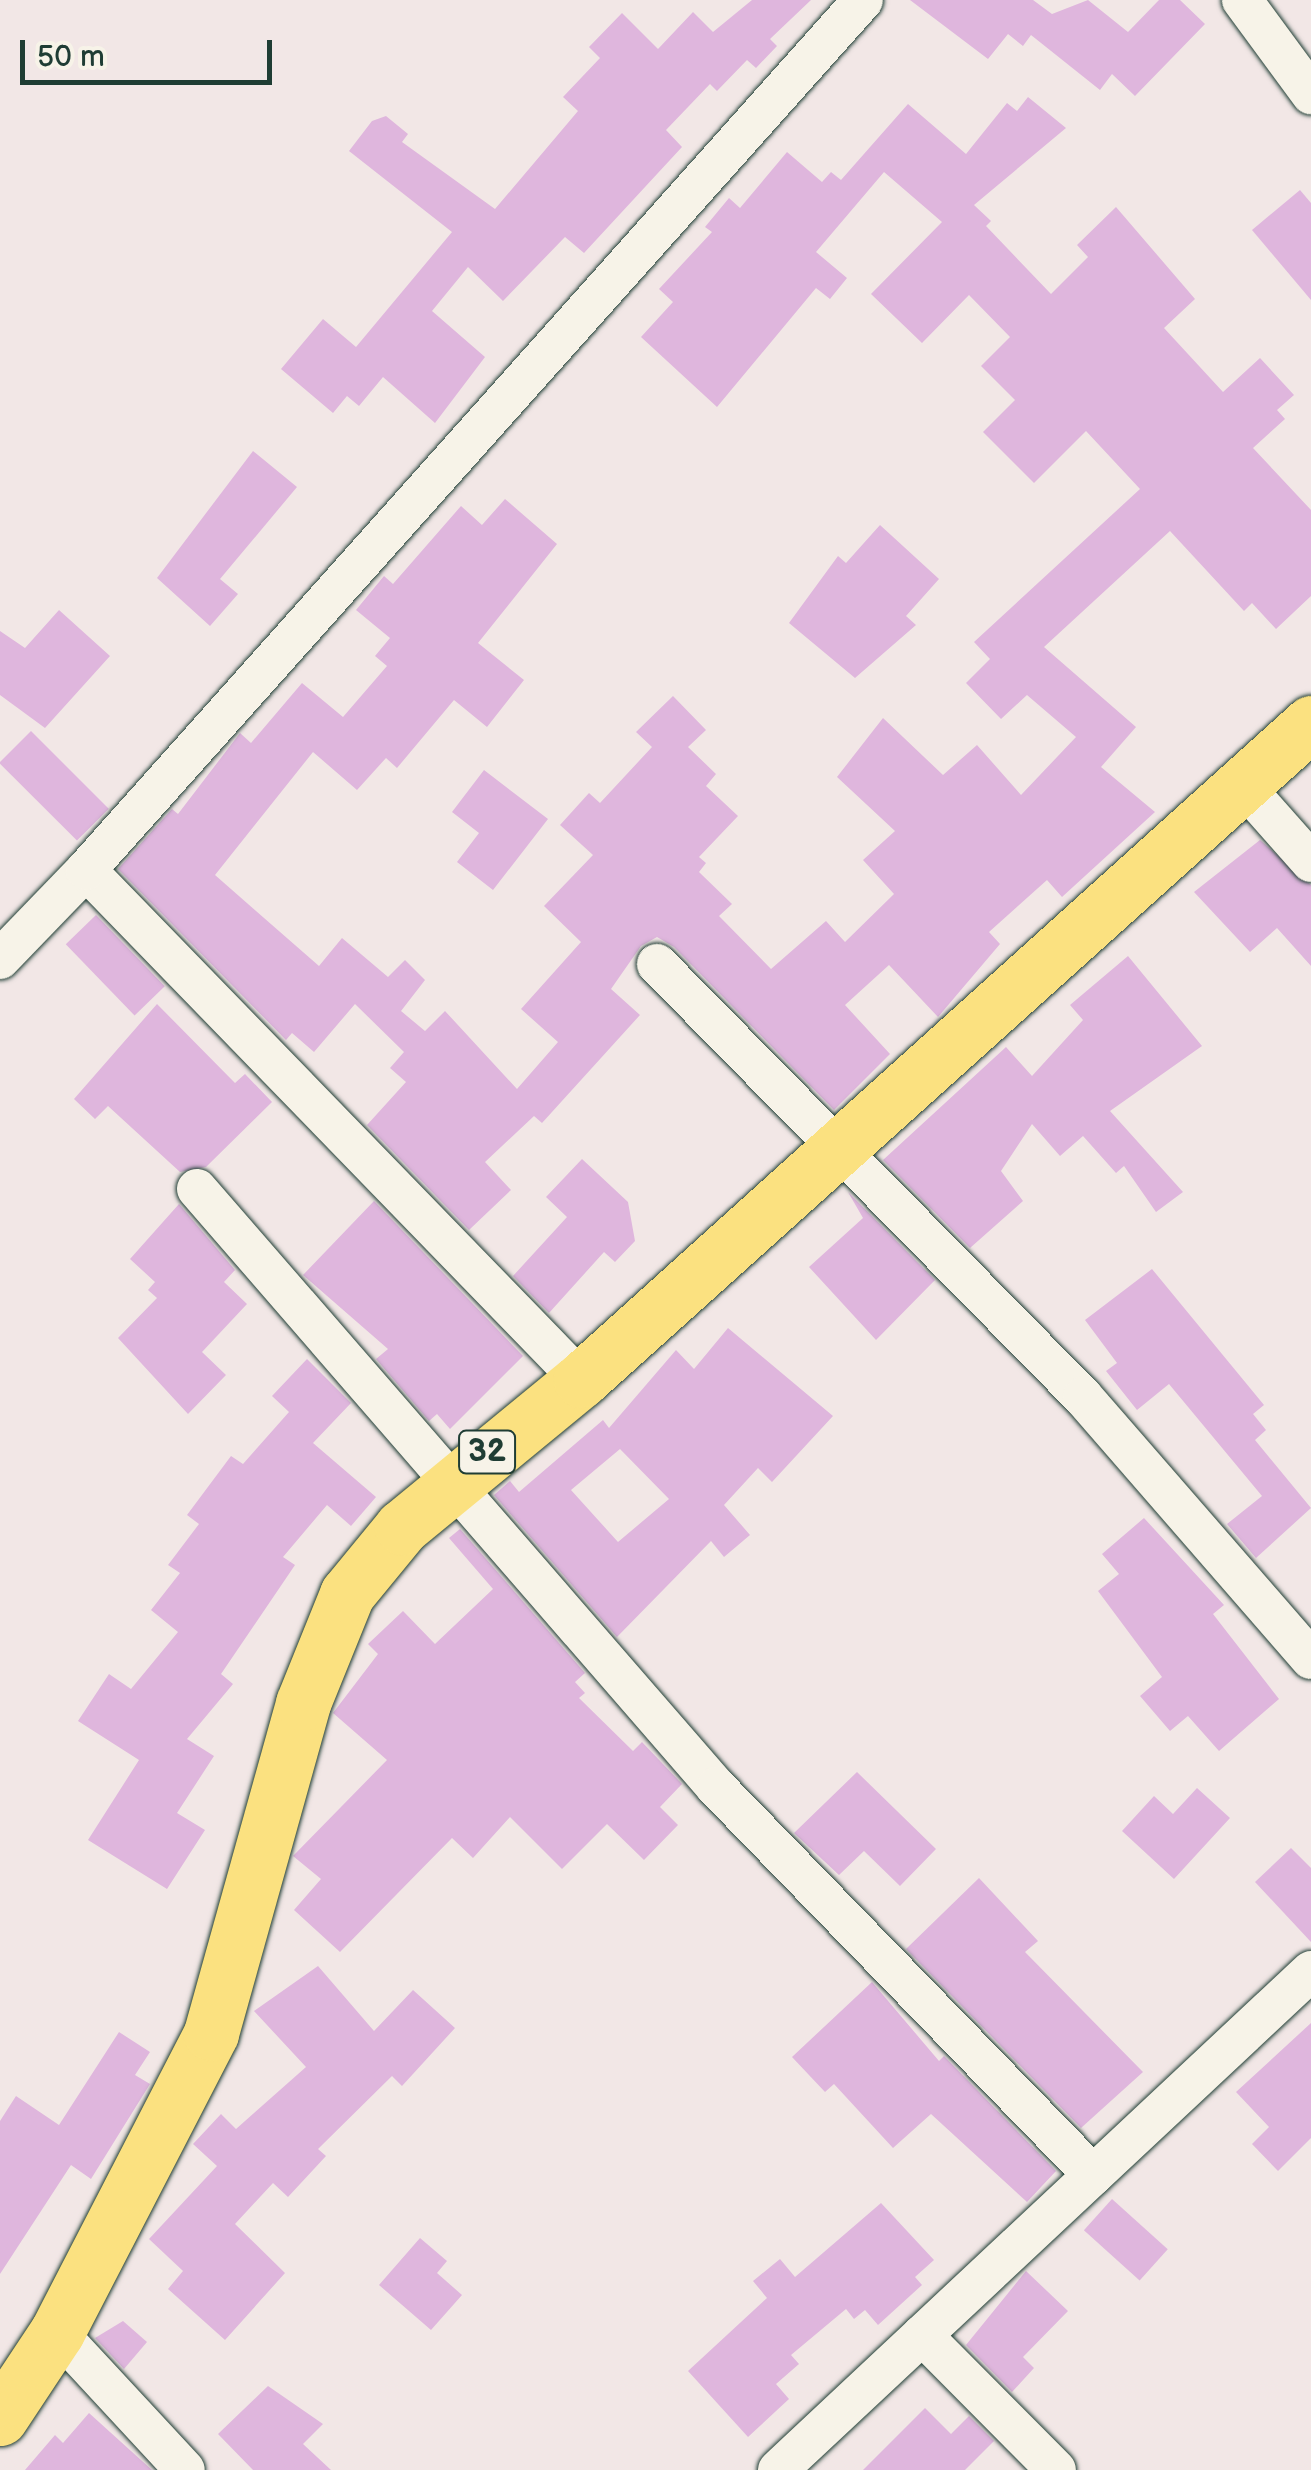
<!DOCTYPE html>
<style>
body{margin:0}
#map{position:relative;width:1311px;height:2470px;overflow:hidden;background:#f2e7e6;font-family:"Balsamiq Sans",sans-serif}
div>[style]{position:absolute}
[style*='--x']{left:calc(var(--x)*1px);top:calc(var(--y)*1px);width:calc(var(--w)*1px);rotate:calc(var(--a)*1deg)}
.building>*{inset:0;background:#dfb6dd;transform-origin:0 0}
.roads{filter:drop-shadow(0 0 2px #1f3d34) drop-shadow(0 0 2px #1f3d34)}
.minor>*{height:40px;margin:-20px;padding:0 20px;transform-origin:20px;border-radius:20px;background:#f7f3e8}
.highway>*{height:55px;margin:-27.5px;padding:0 27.5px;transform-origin:27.5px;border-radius:27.5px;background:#fbe180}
span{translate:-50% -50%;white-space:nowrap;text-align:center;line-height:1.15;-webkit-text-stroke:8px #f7f3e8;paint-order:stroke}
.shield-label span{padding:2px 8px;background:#f7f3e8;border:2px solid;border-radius:8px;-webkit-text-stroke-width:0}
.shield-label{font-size:32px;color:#1f3d34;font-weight:700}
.scale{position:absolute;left:20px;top:40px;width:252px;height:45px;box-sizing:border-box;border:5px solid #1f3d34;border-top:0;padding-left:12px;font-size:30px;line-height:35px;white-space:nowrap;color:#1f3d34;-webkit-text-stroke:8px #f7f3e8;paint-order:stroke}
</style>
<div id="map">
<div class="building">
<div style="clip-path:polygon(752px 0,811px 0,770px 39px,777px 46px,756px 68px,747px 60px,717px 91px,710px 84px,666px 130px,682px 147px,584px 253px,565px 237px,503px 301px,468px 267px,432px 311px,485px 357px,435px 423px,383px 377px,359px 406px,347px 396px,333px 413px,281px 369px,323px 319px,356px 347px,452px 232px,349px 151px,372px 121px,386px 116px,408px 134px,402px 142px,495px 209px,578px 111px,563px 97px,600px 58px,589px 47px,622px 13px,658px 49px,693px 12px,713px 32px)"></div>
<div style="clip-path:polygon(910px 0,1033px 0,1052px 14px,1088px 0,1128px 32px,1159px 0,1180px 0,1205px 24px,1135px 96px,1112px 74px,1100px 90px,1031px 35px,1023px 46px,1008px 34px,988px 59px)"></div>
<div style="clip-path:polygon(1028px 97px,1066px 128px,974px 205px,991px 221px,986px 226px,1051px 294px,1088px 257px,1077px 245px,1116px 207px,1195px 299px,1164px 328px,1223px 392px,1260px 358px,1294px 395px,1277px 410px,1285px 419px,1253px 448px,1311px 510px,1311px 596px,1276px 629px,1252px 603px,1244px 611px,1170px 531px,1044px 647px,1136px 727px,1101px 767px,1155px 812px,1062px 897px,1047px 880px,989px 932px,1000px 944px,938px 1017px,889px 965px,845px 1005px,890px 1054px,834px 1110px,674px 947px,657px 937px,641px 946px,611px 989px,640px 1015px,542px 1123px,534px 1116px,485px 1162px,511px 1190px,469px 1230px,367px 1125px,406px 1082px,390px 1068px,404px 1052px,355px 1004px,314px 1052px,292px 1033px,286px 1040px,118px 869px,172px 809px,178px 814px,240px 733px,251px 743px,302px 683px,343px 717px,387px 666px,375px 656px,390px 638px,356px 610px,384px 576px,393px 584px,461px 506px,482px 525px,505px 499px,557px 544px,478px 643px,524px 680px,487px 727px,454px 700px,397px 768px,386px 758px,357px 790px,313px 752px,215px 875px,319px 966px,342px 938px,388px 977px,405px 960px,425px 980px,401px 1011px,425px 1031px,445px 1011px,517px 1089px,558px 1042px,521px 1009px,581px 942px,544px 906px,593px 855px,560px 825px,589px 793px,600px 803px,652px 747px,636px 732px,673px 696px,706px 730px,688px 747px,716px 774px,706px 786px,738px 816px,699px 857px,706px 863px,699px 872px,732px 904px,719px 916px,771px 969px,826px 921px,845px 942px,894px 894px,863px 860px,895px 831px,837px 777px,883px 718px,943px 775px,977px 745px,1021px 795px,1076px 737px,1027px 695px,1001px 719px,966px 683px,990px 659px,974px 642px,1140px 489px,1086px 431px,1034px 483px,983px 432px,1015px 400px,981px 366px,1010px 337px,969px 295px,922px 343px,871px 294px,942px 222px,884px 172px,816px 252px,847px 278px,830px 299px,816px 288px,717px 407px,641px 337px,673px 302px,659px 289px,712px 232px,705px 227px,729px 198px,740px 208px,787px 152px,822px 182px,831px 172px,841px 180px,908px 104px,966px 154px,1007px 103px,1017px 111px)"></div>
<div style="clip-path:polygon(1300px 190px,1311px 203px,1311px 300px,1252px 230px)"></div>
<div style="clip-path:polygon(253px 451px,297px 487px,220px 579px,238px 594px,210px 626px,157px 578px)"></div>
<div style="clip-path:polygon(880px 525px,939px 579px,906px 616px,916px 625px,855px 678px,789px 623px,838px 556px,846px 563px)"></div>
<div style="clip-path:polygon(59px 610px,110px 656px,45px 728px,0 695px,0 631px,25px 648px)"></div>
<div style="left:31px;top:731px;width:110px;height:45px;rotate:45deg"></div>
<div style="clip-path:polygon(484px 770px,548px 819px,493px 890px,457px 862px,479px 833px,452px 812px)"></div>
<div style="clip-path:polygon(1260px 840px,1311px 885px,1311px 966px,1277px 928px,1250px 952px,1194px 892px)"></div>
<div style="left:96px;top:915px;width:99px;height:42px;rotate:46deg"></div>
<div style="clip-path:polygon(1128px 956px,1202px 1046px,1110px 1111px,1183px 1192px,1156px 1212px,1124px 1166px,1116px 1173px,1083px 1136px,1060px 1156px,1032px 1124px,1001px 1171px,1023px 1201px,970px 1248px,883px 1160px,1006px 1047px,1032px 1076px,1083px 1020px,1070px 1005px)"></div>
<div style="clip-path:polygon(157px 1004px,235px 1083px,245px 1074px,272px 1102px,206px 1167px,180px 1172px,108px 1106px,95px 1119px,74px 1099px)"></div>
<div style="clip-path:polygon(582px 1159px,628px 1202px,635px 1241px,615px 1262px,604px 1252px,549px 1313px,513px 1276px,567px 1217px,546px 1197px)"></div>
<div style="clip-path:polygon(848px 1192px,935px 1280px,876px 1340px,809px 1267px,863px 1218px)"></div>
<div style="clip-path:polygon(374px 1201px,523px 1356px,450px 1429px,437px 1414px,429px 1421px,376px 1359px,388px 1349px,303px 1275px)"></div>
<div style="clip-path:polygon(179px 1204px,235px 1270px,224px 1282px,247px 1304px,202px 1352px,226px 1375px,188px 1414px,118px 1338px,157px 1298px,148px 1290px,155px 1282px,130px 1259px)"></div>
<div style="clip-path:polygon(1152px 1269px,1264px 1405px,1253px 1414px,1266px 1430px,1255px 1440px,1311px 1508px,1256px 1558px,1227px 1524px,1262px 1496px,1169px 1384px,1137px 1410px,1106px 1371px,1117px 1363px,1085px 1320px)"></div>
<div style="clip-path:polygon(evenodd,728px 1328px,833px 1416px,772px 1482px,758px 1468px,724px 1505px,750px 1535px,724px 1557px,711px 1541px,617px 1637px,494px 1495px,510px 1481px,519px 1492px,603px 1420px,609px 1428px,676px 1350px,694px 1369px,728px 1328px,620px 1449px,669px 1499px,618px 1542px,571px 1490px,620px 1449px)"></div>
<div style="clip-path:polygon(307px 1359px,351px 1403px,313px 1443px,376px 1497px,351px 1526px,327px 1505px,283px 1557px,295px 1565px,221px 1674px,233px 1684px,187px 1739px,214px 1756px,177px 1813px,205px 1830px,167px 1889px,88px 1840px,139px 1760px,78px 1721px,109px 1674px,131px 1689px,178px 1632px,151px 1610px,180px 1573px,168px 1565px,199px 1524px,187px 1515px,231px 1456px,243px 1464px,289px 1412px,272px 1396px)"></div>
<div style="clip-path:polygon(1144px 1518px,1224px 1605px,1213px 1614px,1279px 1699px,1219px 1751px,1188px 1716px,1170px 1731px,1140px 1696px,1162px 1677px,1098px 1591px,1119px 1574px,1102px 1554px)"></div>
<div style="clip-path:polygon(460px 1529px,585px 1673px,575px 1682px,585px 1693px,579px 1698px,633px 1751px,642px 1742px,682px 1784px,660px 1807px,678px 1825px,644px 1860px,607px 1824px,562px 1869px,510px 1817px,473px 1858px,452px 1838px,340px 1952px,294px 1910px,321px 1879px,293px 1856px,387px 1760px,333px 1713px,378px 1654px,368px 1644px,403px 1611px,435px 1644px,493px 1589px,449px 1538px)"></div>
<div style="clip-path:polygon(857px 1772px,936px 1849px,900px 1886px,864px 1851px,839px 1875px,794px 1833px)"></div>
<div style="clip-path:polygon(1197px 1788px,1230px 1818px,1174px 1879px,1122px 1831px,1154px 1796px,1173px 1814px)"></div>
<div style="clip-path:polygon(1291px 1848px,1311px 1868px,1311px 1942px,1255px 1882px)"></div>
<div style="clip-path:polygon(979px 1878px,1038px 1941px,1025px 1952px,1143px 2072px,1081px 2128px,906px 1949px)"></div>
<div style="clip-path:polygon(318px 1966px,374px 2031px,413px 1990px,455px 2028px,402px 2086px,392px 2076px,318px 2149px,326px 2156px,288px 2197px,273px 2183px,235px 2224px,285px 2273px,225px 2340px,168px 2289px,183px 2271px,149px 2239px,217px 2166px,193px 2144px,221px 2114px,236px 2129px,306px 2067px,254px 2011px)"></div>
<div style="clip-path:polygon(872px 1982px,939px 2061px,944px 2056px,1056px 2171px,1027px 2202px,931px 2114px,893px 2148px,834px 2084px,825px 2092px,792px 2057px)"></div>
<div style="clip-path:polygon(1311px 2023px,1311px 2138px,1278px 2171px,1252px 2144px,1269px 2127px,1236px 2092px)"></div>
<div style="clip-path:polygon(119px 2032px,150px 2052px,135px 2075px,150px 2084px,91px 2179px,71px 2165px,0 2274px,0 2121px,16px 2096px,59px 2125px)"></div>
<div style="left:1112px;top:2199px;width:75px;height:42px;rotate:42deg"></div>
<div style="clip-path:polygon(881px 2203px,934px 2260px,915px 2277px,922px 2285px,878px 2325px,865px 2310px,854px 2319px,846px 2309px,791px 2355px,799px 2364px,776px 2384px,789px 2399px,748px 2437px,688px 2371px,767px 2298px,753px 2281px,780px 2259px,795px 2277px)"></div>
<div style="clip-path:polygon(420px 2238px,447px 2261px,437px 2273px,462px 2295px,431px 2330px,379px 2285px)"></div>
<div style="clip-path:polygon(1026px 2271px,1068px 2311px,1023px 2357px,1034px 2368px,1012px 2392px,966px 2345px)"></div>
<div style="clip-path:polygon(123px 2321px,147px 2342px,124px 2369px,95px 2338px)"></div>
<div style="clip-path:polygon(268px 2386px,323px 2424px,303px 2444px,331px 2470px,253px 2470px,218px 2434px)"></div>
<div style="clip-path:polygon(925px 2408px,951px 2434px,969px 2416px,994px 2441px,965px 2470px,863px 2470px)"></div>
<div style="clip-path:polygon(89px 2413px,152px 2470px,25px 2470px,55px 2435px,63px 2443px)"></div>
</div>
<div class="roads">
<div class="minor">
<div style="--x:1242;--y:0;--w:117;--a:53.7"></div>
<div style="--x:1242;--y:784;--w:104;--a:48.5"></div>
<div style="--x:0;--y:959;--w:124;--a:-46"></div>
<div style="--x:657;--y:964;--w:607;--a:45.47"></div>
<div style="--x:1083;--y:1397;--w:347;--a:49"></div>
<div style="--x:197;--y:1189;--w:792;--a:49.05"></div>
<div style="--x:716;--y:1787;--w:541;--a:45.82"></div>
<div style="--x:581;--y:1380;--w:711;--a:-134.14"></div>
<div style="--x:86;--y:870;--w:1166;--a:-48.23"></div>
<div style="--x:57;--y:2332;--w:188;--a:47.2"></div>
<div style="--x:922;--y:2335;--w:190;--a:45.2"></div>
<div style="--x:778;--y:2470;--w:730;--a:-43.11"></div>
</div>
<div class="highway">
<div style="--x:0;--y:2418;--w:103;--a:-56.5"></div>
<div style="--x:57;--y:2332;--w:336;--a:-62.7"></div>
<div style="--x:211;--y:2033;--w:343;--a:-74.4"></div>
<div style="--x:303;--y:1703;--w:118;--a:-68"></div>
<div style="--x:347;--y:1594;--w:87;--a:-50.6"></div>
<div style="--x:402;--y:1527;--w:232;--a:-39.4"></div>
<div style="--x:581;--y:1380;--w:982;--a:-41.99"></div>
</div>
</div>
<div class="shield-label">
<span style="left:487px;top:1452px">32</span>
</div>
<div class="scale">50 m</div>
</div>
